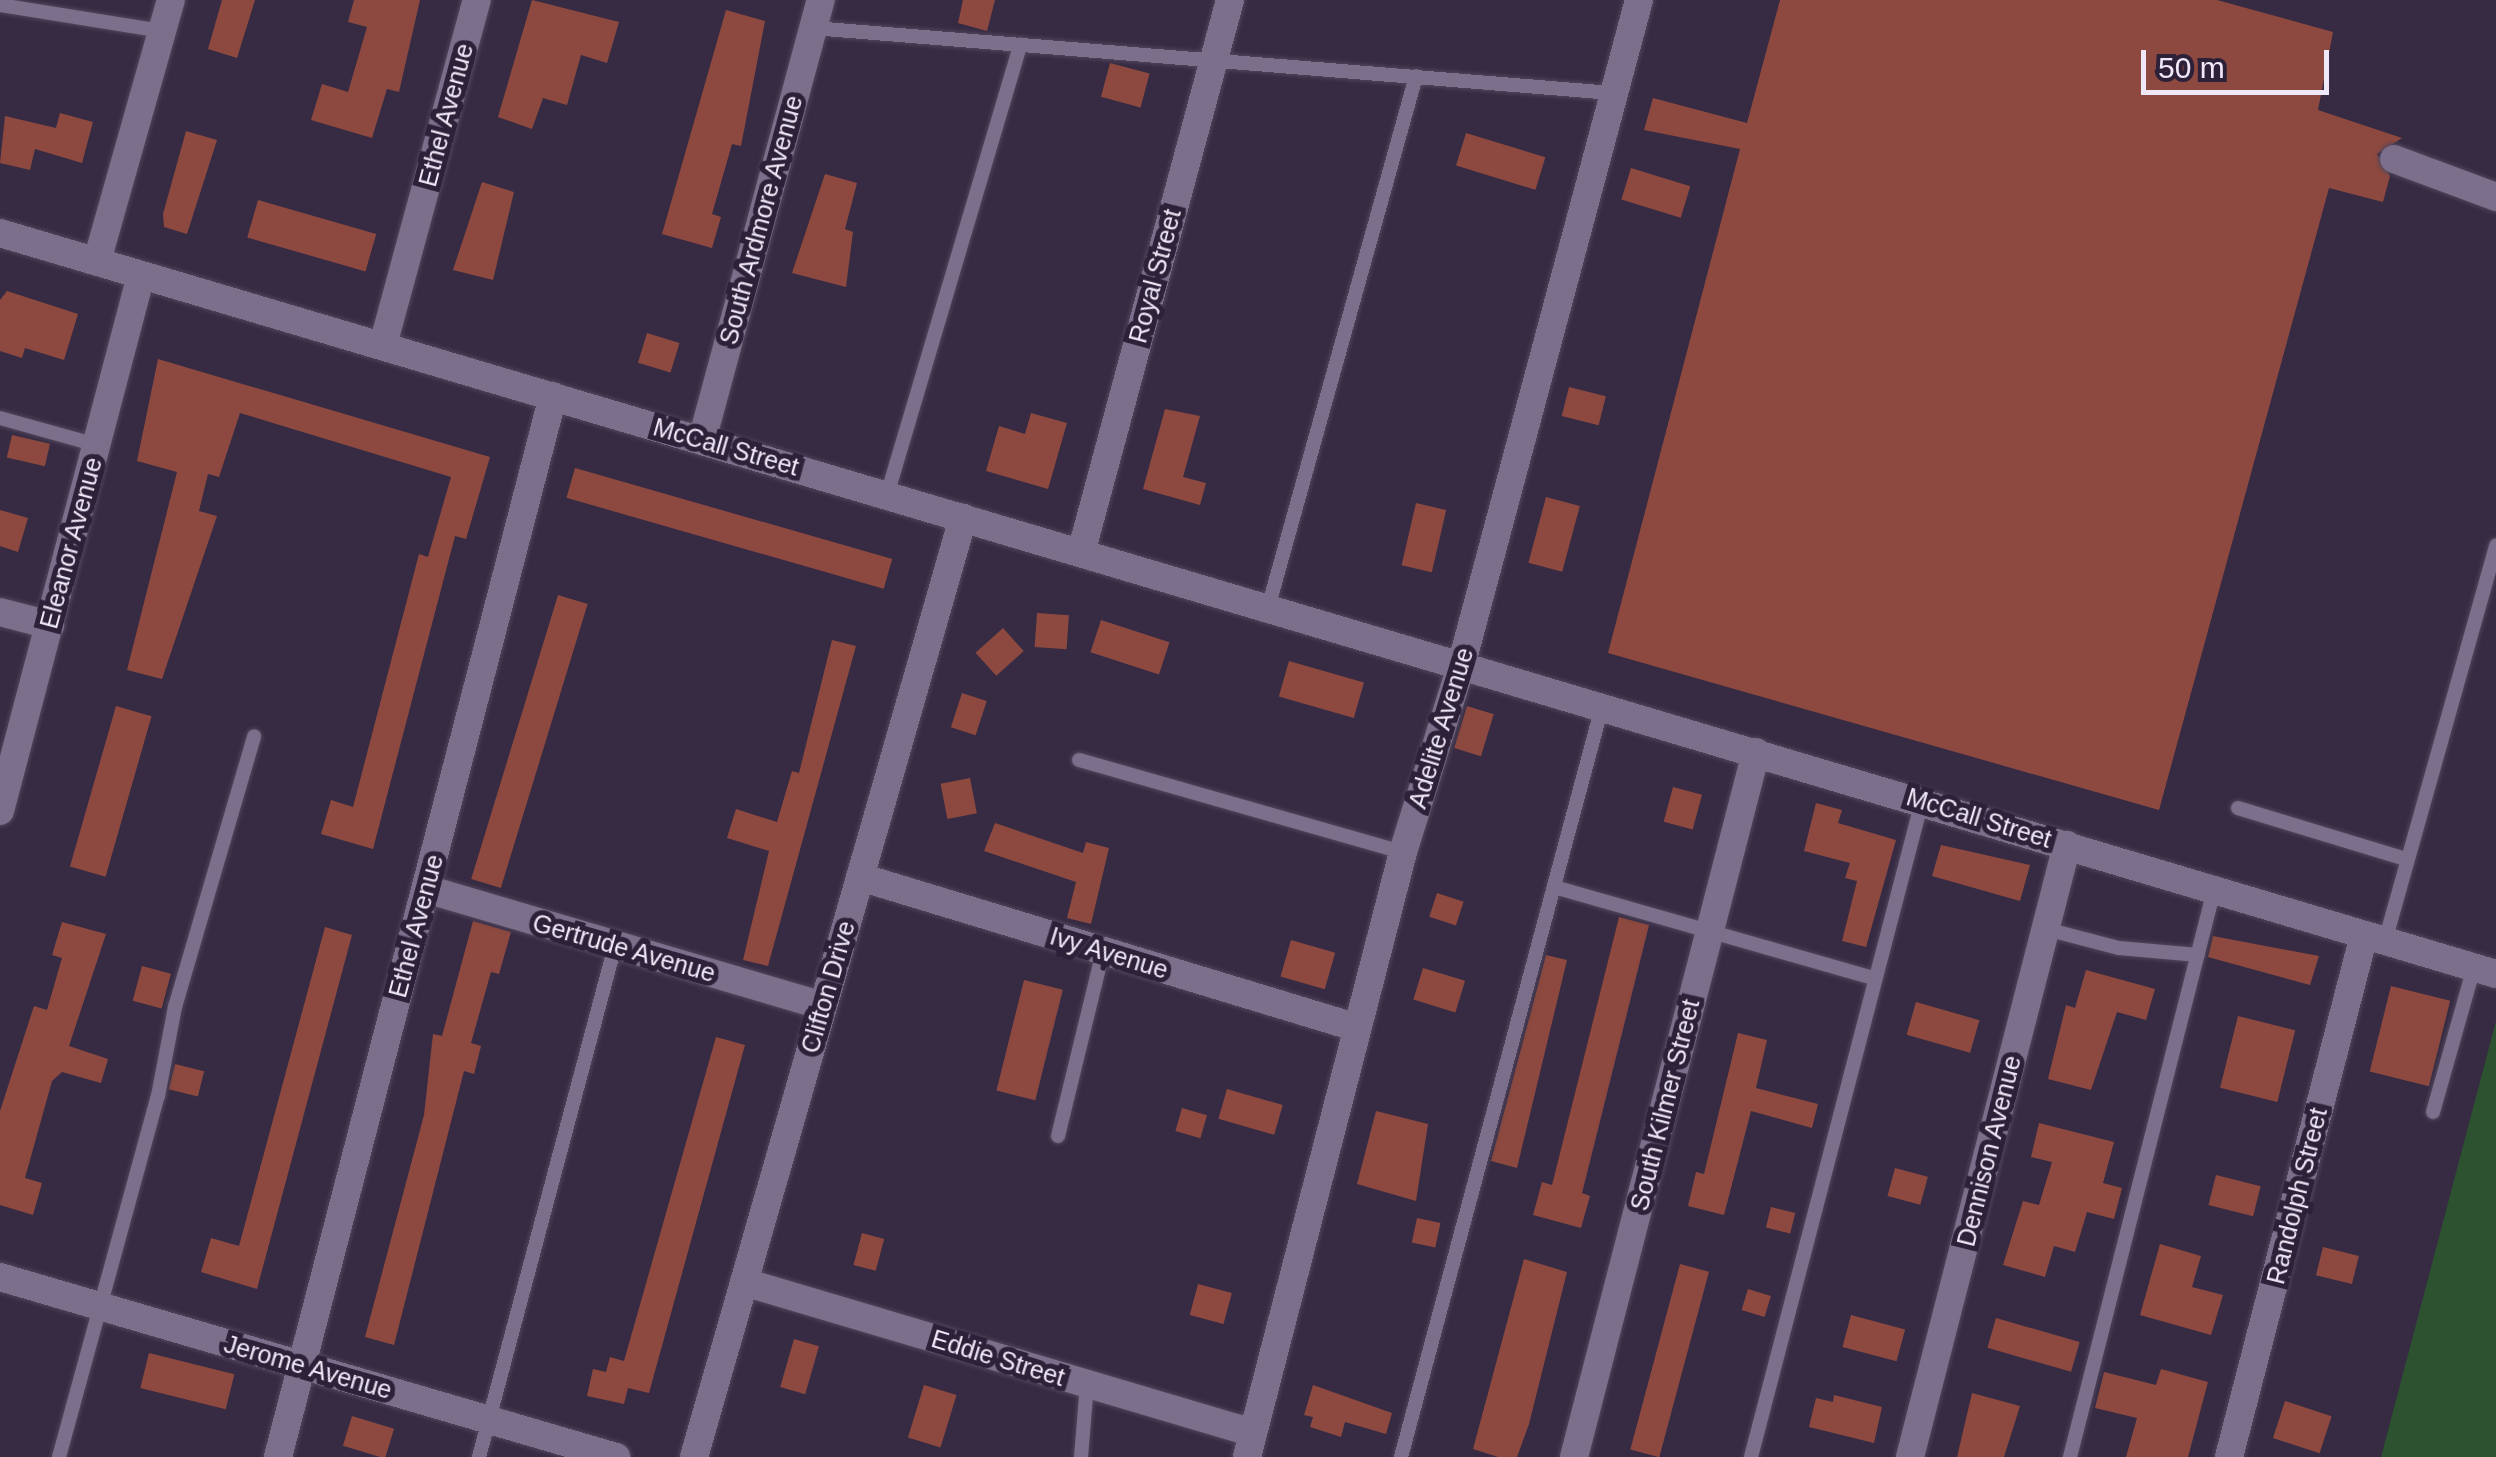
<!DOCTYPE html>
<style>
body{margin:0}
#map{position:relative;width:2496px;height:1457px;overflow:hidden;background:#362b43;font-family:Arial,sans-serif}
div>[style]{position:absolute}
[style*='--x']{left:calc(var(--x)*1px);top:calc(var(--y)*1px);width:calc(var(--w)*1px);rotate:calc(var(--a)*1deg)}
.green>*{inset:0;background:#2c522f}
.building>*{inset:0;background:#8d493f;transform-origin:0 0}
.roads{filter:drop-shadow(0 0 2px #50465b) drop-shadow(0 0 2px #50465b)}
.service>*{height:14px;margin:-7px;padding:0 7px;transform-origin:7px;border-radius:7px;background:#7b6f8b}
.minor>*{height:28px;margin:-14px;padding:0 14px;transform-origin:14px;border-radius:14px;background:#7b6f8b}
.tertiary>*{height:28px;margin:-14px;padding:0 14px;transform-origin:14px;border-radius:14px;background:#7b6f8b}
span{translate:-50% -50%;white-space:nowrap;text-align:center;line-height:1.15;-webkit-text-stroke:10px #2c2138;paint-order:stroke}
.street-label{font-size:25px;color:#efe8f8}
.scale{position:absolute;left:2141px;top:50px;width:188px;height:45px;box-sizing:border-box;border:5px solid #efe8f8;border-top:0;padding-left:12px;font-size:30px;line-height:35px;white-space:nowrap;color:#efe8f8;-webkit-text-stroke:8px #2c2138;paint-order:stroke}
</style>
<div id="map">
<div class="green">
<div style="clip-path:polygon(2496px 1021px,2496px 1457px,2381px 1457px)"></div>
</div>
<div class="building">
<div style="clip-path:polygon(222px 0,255px 0,237px 58px,208px 49px)"></div>
<div style="clip-path:polygon(354px 0,420px 0,399px 92px,387px 89px,372px 138px,311px 120px,322px 84px,348px 92px,367px 27px,348px 22px)"></div>
<div style="clip-path:polygon(532px 0,619px 22px,607px 63px,581px 55px,567px 105px,543px 98px,532px 129px,498px 117px)"></div>
<div style="clip-path:polygon(963px 0,995px 0,987px 31px,958px 23px)"></div>
<div style="clip-path:polygon(1780px 0,2217px 0,2333px 32px,2318px 110px,2402px 138px,2377px 154px,2390px 176px,2383px 202px,2329px 188px,2159px 810px,1608px 653px,1740px 149px,1644px 130px,1653px 98px,1747px 123px)"></div>
<div style="clip-path:polygon(726px 10px,765px 21px,741px 146px,732px 144px,712px 214px,721px 217px,712px 248px,662px 234px)"></div>
<div style="left:1110px;top:63px;width:41px;height:35px;rotate:15deg"></div>
<div style="clip-path:polygon(60px 113px,93px 122px,82px 163px,35px 149px,30px 170px,0 163px,5px 116px,56px 128px)"></div>
<div style="clip-path:polygon(186px 131px,217px 140px,187px 234px,164px 227px,163px 214px)"></div>
<div style="left:1466px;top:133px;width:83px;height:34px;rotate:17deg"></div>
<div style="left:1631px;top:168px;width:62px;height:33px;rotate:17deg"></div>
<div style="clip-path:polygon(825px 174px,857px 183px,845px 229px,853px 232px,846px 287px,792px 273px)"></div>
<div style="clip-path:polygon(482px 182px,514px 192px,493px 280px,453px 270px)"></div>
<div style="left:258px;top:200px;width:123px;height:39px;rotate:16deg"></div>
<div style="clip-path:polygon(7px 291px,78px 314px,64px 360px,25px 348px,22px 358px,0 351px,0 300px)"></div>
<div style="left:647px;top:333px;width:34px;height:31px;rotate:17deg"></div>
<div style="clip-path:polygon(158px 359px,490px 457px,466px 539px,455px 536px,373px 849px,321px 834px,331px 800px,353px 807px,419px 554px,428px 557px,451px 477px,240px 413px,219px 477px,208px 474px,199px 511px,217px 516px,162px 679px,127px 670px,177px 472px,137px 461px)"></div>
<div style="left:1569px;top:387px;width:38px;height:30px;rotate:14deg"></div>
<div style="clip-path:polygon(1165px 409px,1200px 416px,1183px 477px,1206px 483px,1200px 505px,1143px 489px)"></div>
<div style="clip-path:polygon(1031px 413px,1067px 423px,1048px 489px,986px 471px,999px 426px,1025px 434px)"></div>
<div style="left:12px;top:435px;width:39px;height:23px;rotate:13deg"></div>
<div style="left:575px;top:468px;width:330px;height:31px;rotate:16deg"></div>
<div style="left:1546px;top:497px;width:35px;height:68px;rotate:15deg"></div>
<div style="left:1416px;top:503px;width:31px;height:64px;rotate:13deg"></div>
<div style="clip-path:polygon(0 510px,28px 518px,18px 552px,0 546px)"></div>
<div style="left:558px;top:595px;width:31px;height:297px;rotate:17deg"></div>
<div style="left:1037px;top:613px;width:32px;height:34px;rotate:4deg"></div>
<div style="left:1101px;top:620px;width:72px;height:34px;rotate:18deg"></div>
<div style="left:1003px;top:628px;width:31px;height:37px;rotate:48deg"></div>
<div style="clip-path:polygon(832px 640px,856px 646px,768px 966px,743px 960px,769px 851px,727px 838px,736px 809px,777px 822px,792px 771px,799px 773px)"></div>
<div style="left:1289px;top:661px;width:78px;height:37px;rotate:16deg"></div>
<div style="left:962px;top:693px;width:26px;height:36px;rotate:18deg"></div>
<div style="left:116px;top:706px;width:37px;height:167px;rotate:16deg"></div>
<div style="left:1467px;top:706px;width:28px;height:44px;rotate:17deg"></div>
<div style="left:970px;top:778px;width:36px;height:30px;rotate:79deg"></div>
<div style="left:1673px;top:787px;width:30px;height:36px;rotate:15deg"></div>
<div style="clip-path:polygon(1816px 803px,1842px 810px,1838px 823px,1896px 840px,1866px 947px,1842px 941px,1857px 881px,1845px 878px,1850px 863px,1804px 851px)"></div>
<div style="clip-path:polygon(995px 823px,1083px 853px,1086px 842px,1109px 848px,1091px 924px,1067px 918px,1076px 882px,984px 851px)"></div>
<div style="clip-path:polygon(1941px 845px,2030px 865px,2020px 901px,1932px 876px)"></div>
<div style="left:1437px;top:893px;width:28px;height:25px;rotate:18deg"></div>
<div style="clip-path:polygon(1619px 917px,1649px 925px,1582px 1193px,1590px 1196px,1581px 1228px,1533px 1215px,1542px 1182px,1552px 1185px)"></div>
<div style="clip-path:polygon(473px 921px,511px 932px,499px 974px,491px 972px,471px 1043px,481px 1046px,474px 1074px,464px 1071px,394px 1345px,365px 1337px,424px 1115px,433px 1034px,442px 1036px)"></div>
<div style="clip-path:polygon(62px 922px,106px 934px,69px 1046px,108px 1059px,101px 1083px,62px 1072px,52px 1081px,25px 1178px,42px 1183px,33px 1215px,0 1205px,0 1111px,34px 1006px,47px 1010px,62px 958px,52px 955px)"></div>
<div style="clip-path:polygon(325px 927px,352px 935px,257px 1289px,201px 1272px,211px 1238px,239px 1246px)"></div>
<div style="clip-path:polygon(2213px 936px,2319px 956px,2310px 985px,2208px 957px)"></div>
<div style="left:1291px;top:940px;width:46px;height:38px;rotate:16deg"></div>
<div style="clip-path:polygon(1546px 955px,1567px 960px,1517px 1168px,1491px 1161px)"></div>
<div style="left:142px;top:966px;width:30px;height:36px;rotate:15deg"></div>
<div style="left:1423px;top:968px;width:44px;height:33px;rotate:17deg"></div>
<div style="clip-path:polygon(2086px 970px,2155px 989px,2146px 1020px,2117px 1012px,2091px 1090px,2048px 1079px,2066px 1005px,2075px 1008px)"></div>
<div style="left:1024px;top:980px;width:40px;height:114px;rotate:14deg"></div>
<div style="left:2391px;top:986px;width:61px;height:88px;rotate:14deg"></div>
<div style="left:1916px;top:1002px;width:66px;height:34px;rotate:16deg"></div>
<div style="left:2238px;top:1016px;width:59px;height:74px;rotate:14deg"></div>
<div style="clip-path:polygon(1738px 1033px,1767px 1040px,1756px 1088px,1818px 1104px,1812px 1128px,1751px 1111px,1724px 1215px,1688px 1206px,1696px 1172px,1704px 1174px)"></div>
<div style="clip-path:polygon(716px 1037px,745px 1045px,649px 1393px,628px 1388px,624px 1404px,587px 1396px,593px 1369px,606px 1372px,610px 1357px,624px 1361px)"></div>
<div style="left:175px;top:1064px;width:30px;height:26px;rotate:14deg"></div>
<div style="left:1227px;top:1089px;width:58px;height:31px;rotate:16deg"></div>
<div style="left:1182px;top:1108px;width:26px;height:24px;rotate:16deg"></div>
<div style="clip-path:polygon(1376px 1111px,1428px 1124px,1416px 1201px,1357px 1184px)"></div>
<div style="clip-path:polygon(2039px 1123px,2114px 1142px,2103px 1183px,2122px 1188px,2114px 1219px,2087px 1212px,2075px 1252px,2054px 1246px,2045px 1277px,2003px 1265px,2023px 1201px,2039px 1205px,2052px 1162px,2031px 1157px)"></div>
<div style="left:1895px;top:1168px;width:34px;height:29px;rotate:15deg"></div>
<div style="left:2216px;top:1175px;width:46px;height:31px;rotate:14deg"></div>
<div style="left:1771px;top:1207px;width:25px;height:21px;rotate:14deg"></div>
<div style="left:1417px;top:1218px;width:24px;height:25px;rotate:12deg"></div>
<div style="left:862px;top:1233px;width:23px;height:33px;rotate:15deg"></div>
<div style="clip-path:polygon(2160px 1244px,2201px 1256px,2192px 1287px,2223px 1295px,2211px 1335px,2140px 1315px)"></div>
<div style="left:2323px;top:1247px;width:37px;height:29px;rotate:14deg"></div>
<div style="clip-path:polygon(1524px 1259px,1567px 1272px,1529px 1424px,1517px 1457px,1498px 1457px,1473px 1449px)"></div>
<div style="left:1680px;top:1264px;width:30px;height:192px;rotate:15deg"></div>
<div style="left:1198px;top:1284px;width:35px;height:32px;rotate:15deg"></div>
<div style="left:1748px;top:1289px;width:24px;height:22px;rotate:17deg"></div>
<div style="left:1851px;top:1315px;width:56px;height:33px;rotate:15deg"></div>
<div style="left:1996px;top:1318px;width:87px;height:31px;rotate:16deg"></div>
<div style="left:794px;top:1339px;width:26px;height:50px;rotate:16deg"></div>
<div style="left:149px;top:1353px;width:88px;height:36px;rotate:14deg"></div>
<div style="clip-path:polygon(2161px 1369px,2208px 1382px,2188px 1457px,2126px 1457px,2137px 1418px,2095px 1408px,2104px 1372px,2156px 1385px)"></div>
<div style="left:924px;top:1385px;width:34px;height:55px;rotate:17deg"></div>
<div style="clip-path:polygon(1313px 1385px,1392px 1413px,1386px 1434px,1345px 1422px,1341px 1437px,1310px 1427px,1313px 1417px,1304px 1415px)"></div>
<div style="clip-path:polygon(1972px 1393px,2020px 1406px,2004px 1457px,1957px 1457px)"></div>
<div style="clip-path:polygon(1834px 1395px,1882px 1407px,1874px 1443px,1809px 1427px,1816px 1398px,1833px 1402px)"></div>
<div style="left:2285px;top:1401px;width:49px;height:39px;rotate:18deg"></div>
<div style="left:352px;top:1416px;width:44px;height:31px;rotate:17deg"></div>
</div>
<div class="roads">
<div class="service">
<div style="--x:0;--y:5;--w:164;--a:9.1"></div>
<div style="--x:813;--y:28;--w:803;--a:4.65"></div>
<div style="--x:0;--y:418;--w:101;--a:15.6"></div>
<div style="--x:887;--y:495;--w:470;--a:-73.5"></div>
<div style="--x:1268;--y:608;--w:552;--a:-74.45"></div>
<div style="--x:1079;--y:760;--w:337;--a:15.9"></div>
<div style="--x:2238;--y:808;--w:176;--a:16.9"></div>
<div style="--x:1554;--y:887;--w:333;--a:15.9"></div>
<div style="--x:2046;--y:929;--w:75;--a:14.6"></div>
<div style="--x:2119;--y:948;--w:79;--a:5.1"></div>
<div style="--x:2385;--y:941;--w:411;--a:-74.3"></div>
<div style="--x:2433;--y:1112;--w:151;--a:-74.2"></div>
<div style="--x:1058;--y:1136;--w:189;--a:-76.3"></div>
<div style="--x:59;--y:1457;--w:374;--a:-74.7"></div>
<div style="--x:158;--y:1096;--w:91;--a:-79.2"></div>
<div style="--x:175;--y:1007;--w:282;--a:-73.7"></div>
<div style="--x:479;--y:1457;--w:529;--a:-75.1"></div>
<div style="--x:1081;--y:1457;--w:73;--a:-85.3"></div>
<div style="--x:1401;--y:1457;--w:776;--a:-75"></div>
<div style="--x:1751;--y:1457;--w:678;--a:-75.39"></div>
<div style="--x:2070;--y:1457;--w:585;--a:-75.75"></div>
</div>
<div class="minor">
<div style="--x:2394;--y:159;--w:109;--a:20.4"></div>
<div style="--x:97;--y:261;--w:271;--a:-74.2"></div>
<div style="--x:383;--y:345;--w:358;--a:-74.8"></div>
<div style="--x:702;--y:440;--w:456;--a:-74.9"></div>
<div style="--x:1081;--y:553;--w:573;--a:-74.92"></div>
<div style="--x:0;--y:612;--w:52;--a:14.6"></div>
<div style="--x:0;--y:811;--w:554;--a:-75.26"></div>
<div style="--x:860;--y:877;--w:520;--a:16.87"></div>
<div style="--x:426;--y:889;--w:414;--a:16.4"></div>
<div style="--x:0;--y:1277;--w:642;--a:16.29"></div>
<div style="--x:744;--y:1282;--w:531;--a:16.52"></div>
<div style="--x:278;--y:1457;--w:1096;--a:-75.47"></div>
<div style="--x:694;--y:1457;--w:977;--a:-74.01"></div>
<div style="--x:1247;--y:1457;--w:625;--a:-75.54"></div>
<div style="--x:1403;--y:852;--w:195;--a:-72.7"></div>
<div style="--x:1461;--y:666;--w:10;--a:-163"></div>
<div style="--x:1574;--y:1457;--w:728;--a:-75.52"></div>
<div style="--x:1910;--y:1457;--w:632;--a:-75.61"></div>
<div style="--x:2229;--y:1457;--w:539;--a:-75.5"></div>
</div>
<div class="tertiary">
<div style="--x:1639;--y:0;--w:689;--a:104.96"></div>
<div style="--x:1461;--y:666;--w:1080;--a:16.57"></div>
<div style="--x:0;--y:233;--w:1513;--a:16.51"></div>
</div>
</div>
<div class="street-label">
<span style="left:446px;top:115px;rotate:-75deg">Ethel Avenue</span>
<span style="left:761px;top:220px;rotate:-75deg">South Ardmore Avenue</span>
<span style="left:1155px;top:276px;rotate:-75deg">Royal Street</span>
<span style="left:726px;top:447px;rotate:16deg">McCall Street</span>
<span style="left:71px;top:543px;rotate:-75deg">Eleanor Avenue</span>
<span style="left:1441px;top:728px;rotate:-73deg">Adelite Avenue</span>
<span style="left:1979px;top:818px;rotate:17deg">McCall Street</span>
<span style="left:416px;top:926px;rotate:-75deg">Ethel Avenue</span>
<span style="left:624px;top:948px;rotate:16deg">Gertrude Avenue</span>
<span style="left:1109px;top:953px;rotate:17deg">Ivy Avenue</span>
<span style="left:828px;top:987px;rotate:-74deg">Clifton Drive</span>
<span style="left:1665px;top:1105px;rotate:-76deg">South Kilmer Street</span>
<span style="left:1989px;top:1151px;rotate:-76deg">Dennison Avenue</span>
<span style="left:2297px;top:1196px;rotate:-76deg">Randolph Street</span>
<span style="left:998px;top:1358px;rotate:17deg">Eddie Street</span>
<span style="left:308px;top:1367px;rotate:16deg">Jerome Avenue</span>
</div>
<div class="scale">50 m</div>
</div>
